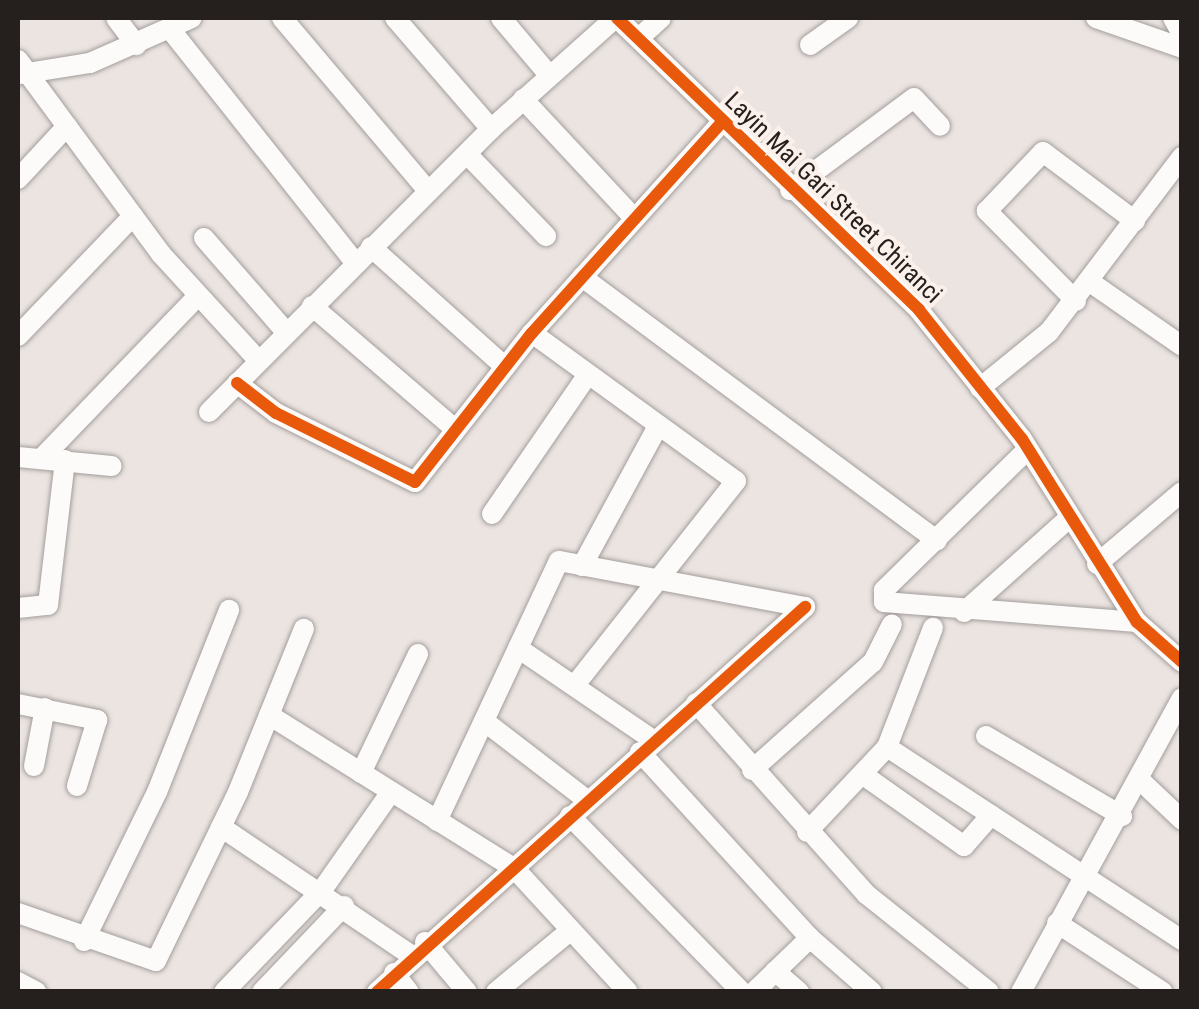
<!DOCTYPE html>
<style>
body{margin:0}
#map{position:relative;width:1199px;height:1009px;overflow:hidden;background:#ebe4e1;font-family:"Roboto Condensed",sans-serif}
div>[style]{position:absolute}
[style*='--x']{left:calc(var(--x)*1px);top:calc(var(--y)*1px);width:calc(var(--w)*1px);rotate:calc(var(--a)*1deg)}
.roads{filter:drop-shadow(0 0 2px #a39e9c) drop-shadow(0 0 2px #a39e9c)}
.minor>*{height:20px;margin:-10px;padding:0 10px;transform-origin:10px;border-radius:10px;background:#fcfbfa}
.cycleway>*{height:12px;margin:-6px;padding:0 6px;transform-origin:6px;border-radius:6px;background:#e8590c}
span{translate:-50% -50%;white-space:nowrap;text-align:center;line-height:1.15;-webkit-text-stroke:8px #fcf0ea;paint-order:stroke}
.street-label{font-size:25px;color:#25201e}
.frame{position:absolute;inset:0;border:20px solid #25201e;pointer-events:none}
</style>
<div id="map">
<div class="roads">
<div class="minor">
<div style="--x:116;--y:18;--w:34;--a:53"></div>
<div style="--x:282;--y:18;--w:226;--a:49.8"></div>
<div style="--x:395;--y:18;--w:147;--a:49.1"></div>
<div style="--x:501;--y:18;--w:75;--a:49.9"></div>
<div style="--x:617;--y:18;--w:420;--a:44"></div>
<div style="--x:919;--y:310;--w:165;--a:51.4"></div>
<div style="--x:1022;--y:439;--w:216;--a:57.9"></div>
<div style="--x:1137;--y:622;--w:60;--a:41.6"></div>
<div style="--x:1096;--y:18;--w:91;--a:19.2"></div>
<div style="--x:1173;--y:18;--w:18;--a:61"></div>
<div style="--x:170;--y:29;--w:298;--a:51.6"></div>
<div style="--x:640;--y:37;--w:28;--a:-42"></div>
<div style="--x:810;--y:45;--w:47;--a:-35.4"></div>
<div style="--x:18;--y:60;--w:241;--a:53.6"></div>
<div style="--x:161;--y:254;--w:145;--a:47.5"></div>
<div style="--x:21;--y:74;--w:70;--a:-9.1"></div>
<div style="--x:90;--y:63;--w:111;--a:-23.8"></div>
<div style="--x:523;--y:99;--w:160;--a:47"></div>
<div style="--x:467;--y:154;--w:114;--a:46.1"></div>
<div style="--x:18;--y:179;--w:72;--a:-47.2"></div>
<div style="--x:790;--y:190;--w:154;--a:-36.6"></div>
<div style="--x:914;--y:98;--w:38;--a:47"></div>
<div style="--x:204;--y:238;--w:125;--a:48.9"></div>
<div style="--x:371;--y:247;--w:180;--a:41.8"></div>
<div style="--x:582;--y:277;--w:442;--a:36.6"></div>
<div style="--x:1090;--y:282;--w:112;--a:34.8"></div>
<div style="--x:1076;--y:301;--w:127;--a:-134.7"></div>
<div style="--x:987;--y:211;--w:81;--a:-46.5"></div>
<div style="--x:1043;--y:152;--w:115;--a:36.9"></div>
<div style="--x:312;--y:306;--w:189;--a:40.7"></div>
<div style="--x:532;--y:333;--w:252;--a:36"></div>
<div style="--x:736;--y:481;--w:261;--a:128.3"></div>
<div style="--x:18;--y:336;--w:166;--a:-46.2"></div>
<div style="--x:237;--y:383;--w:49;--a:37.6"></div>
<div style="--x:276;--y:413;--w:155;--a:26.4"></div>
<div style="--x:415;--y:482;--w:189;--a:-51.9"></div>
<div style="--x:532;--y:333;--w:281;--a:-48"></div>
<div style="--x:980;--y:388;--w:89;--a:-39.1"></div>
<div style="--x:1049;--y:332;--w:220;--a:-52.8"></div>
<div style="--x:209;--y:412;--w:400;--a:-45.1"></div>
<div style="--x:491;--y:129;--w:166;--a:-41.8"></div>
<div style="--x:1028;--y:449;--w:202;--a:135.6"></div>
<div style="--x:884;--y:590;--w:12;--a:90"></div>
<div style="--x:884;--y:602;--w:254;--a:4.5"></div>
<div style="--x:18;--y:457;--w:94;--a:5.5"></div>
<div style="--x:41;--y:459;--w:225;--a:-46.1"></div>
<div style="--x:492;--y:514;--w:166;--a:-55.5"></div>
<div style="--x:1097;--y:564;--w:111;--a:-40.3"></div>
<div style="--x:582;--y:566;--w:157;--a:-61.5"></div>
<div style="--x:18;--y:608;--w:30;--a:-6"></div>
<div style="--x:48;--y:605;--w:146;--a:-83.3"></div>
<div style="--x:964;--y:612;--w:141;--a:-41.8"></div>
<div style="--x:518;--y:648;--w:163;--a:34.3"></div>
<div style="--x:696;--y:703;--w:256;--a:48.3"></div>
<div style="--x:866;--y:894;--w:157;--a:38.5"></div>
<div style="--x:18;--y:704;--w:81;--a:11.4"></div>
<div style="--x:97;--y:720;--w:69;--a:106.9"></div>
<div style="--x:269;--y:715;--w:289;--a:32"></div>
<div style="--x:514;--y:868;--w:168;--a:47.4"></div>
<div style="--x:484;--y:721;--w:130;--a:37.5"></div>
<div style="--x:986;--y:736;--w:158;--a:30.5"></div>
<div style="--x:887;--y:747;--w:353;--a:33.2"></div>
<div style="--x:640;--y:752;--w:252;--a:47.6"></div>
<div style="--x:810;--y:938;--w:82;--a:41.1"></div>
<div style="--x:34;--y:766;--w:59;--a:-79.3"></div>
<div style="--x:752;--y:770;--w:162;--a:-41.8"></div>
<div style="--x:873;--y:662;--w:42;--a:-63.4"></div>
<div style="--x:361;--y:773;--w:132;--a:-64.4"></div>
<div style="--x:862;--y:774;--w:125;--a:35.2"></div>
<div style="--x:964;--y:846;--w:41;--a:-48.9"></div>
<div style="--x:1142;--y:782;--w:55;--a:43.5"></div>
<div style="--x:570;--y:816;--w:246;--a:45.7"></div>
<div style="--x:437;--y:821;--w:287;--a:-64.9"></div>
<div style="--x:559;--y:561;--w:250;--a:10.6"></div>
<div style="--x:221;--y:827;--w:229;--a:34"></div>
<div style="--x:807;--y:832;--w:117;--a:-46.7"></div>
<div style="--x:887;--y:747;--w:128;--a:-68.9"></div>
<div style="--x:18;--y:913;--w:146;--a:19.2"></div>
<div style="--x:156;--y:961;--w:188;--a:-64.1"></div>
<div style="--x:238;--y:792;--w:176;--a:-68"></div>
<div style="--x:1057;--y:923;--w:126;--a:33.1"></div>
<div style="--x:84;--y:941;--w:166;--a:-63.9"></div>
<div style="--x:157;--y:792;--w:196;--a:-68.4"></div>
<div style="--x:425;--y:942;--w:65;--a:50"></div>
<div style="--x:775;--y:971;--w:32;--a:41"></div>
<div style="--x:394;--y:973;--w:24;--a:52"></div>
<div style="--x:18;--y:982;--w:21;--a:28"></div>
<div style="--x:224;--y:992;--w:141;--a:-46.1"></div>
<div style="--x:322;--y:890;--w:120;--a:-54.9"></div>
<div style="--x:262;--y:992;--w:119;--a:-46.4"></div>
<div style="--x:377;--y:992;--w:576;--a:-41.97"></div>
<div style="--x:496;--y:992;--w:97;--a:-39.6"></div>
<div style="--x:754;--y:992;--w:78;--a:-44"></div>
<div style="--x:1021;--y:992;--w:335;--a:-61.3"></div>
</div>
</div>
<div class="cycleway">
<div style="--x:617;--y:18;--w:420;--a:44"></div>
<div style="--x:919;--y:310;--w:165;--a:51.4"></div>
<div style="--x:1022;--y:439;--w:216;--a:57.9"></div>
<div style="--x:1137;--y:622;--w:60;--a:41.6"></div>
<div style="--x:237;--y:383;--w:49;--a:37.6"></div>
<div style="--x:276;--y:413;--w:155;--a:26.4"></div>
<div style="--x:415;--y:482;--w:189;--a:-51.9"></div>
<div style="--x:532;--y:333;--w:281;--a:-48"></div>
<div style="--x:377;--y:992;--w:576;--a:-41.97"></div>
</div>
<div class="street-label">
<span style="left:833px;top:198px;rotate:44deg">Layin Mai Gari Street Chiranci</span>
</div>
<div class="frame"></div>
</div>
